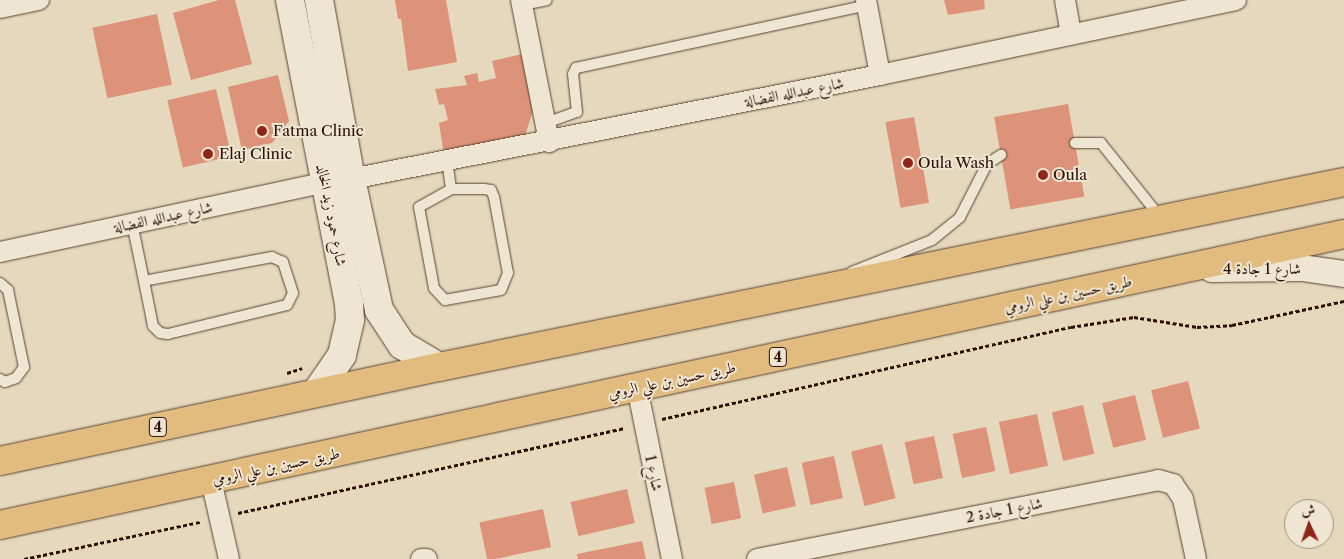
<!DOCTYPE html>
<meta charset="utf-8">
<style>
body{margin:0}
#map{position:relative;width:1344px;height:559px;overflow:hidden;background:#e5d8bc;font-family:"Libre Caslon Text",Amiri,serif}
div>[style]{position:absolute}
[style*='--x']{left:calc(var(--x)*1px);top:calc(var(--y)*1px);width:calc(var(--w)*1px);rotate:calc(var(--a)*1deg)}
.building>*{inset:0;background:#dc9379;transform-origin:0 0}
.path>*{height:3px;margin-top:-1.5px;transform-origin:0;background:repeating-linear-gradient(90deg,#2c1104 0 4px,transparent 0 6.5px)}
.roads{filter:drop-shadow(0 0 1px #5a4332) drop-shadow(0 0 1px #5a4332)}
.service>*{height:10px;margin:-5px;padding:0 5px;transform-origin:5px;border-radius:5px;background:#eee6d3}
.minor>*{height:20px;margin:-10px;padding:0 10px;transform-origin:10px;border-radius:10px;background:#eee6d3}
.tertiary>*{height:26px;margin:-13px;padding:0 13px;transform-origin:13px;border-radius:13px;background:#eee6d3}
.secondary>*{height:28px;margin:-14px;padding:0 14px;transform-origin:14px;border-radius:14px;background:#eee6d3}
.trunk>*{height:28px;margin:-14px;padding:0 14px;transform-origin:14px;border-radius:14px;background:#e2bc7e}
.dots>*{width:14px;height:14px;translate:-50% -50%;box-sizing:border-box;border:2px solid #eee6d3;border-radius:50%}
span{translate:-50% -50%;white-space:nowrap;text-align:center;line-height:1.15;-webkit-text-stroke:4px #eee6d3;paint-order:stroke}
.shield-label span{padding:1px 4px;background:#eee6d3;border:1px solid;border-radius:4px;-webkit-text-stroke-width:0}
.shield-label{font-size:14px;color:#2c1104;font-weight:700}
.street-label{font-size:15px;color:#2c1104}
.poi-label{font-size:15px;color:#2c1104}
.left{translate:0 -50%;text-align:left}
.north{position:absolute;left:1284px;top:499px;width:50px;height:50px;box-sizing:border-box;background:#eee6d3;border:1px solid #a09180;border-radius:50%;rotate:357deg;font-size:14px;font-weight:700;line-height:20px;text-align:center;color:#2c1104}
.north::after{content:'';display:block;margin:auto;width:18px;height:22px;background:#8f2418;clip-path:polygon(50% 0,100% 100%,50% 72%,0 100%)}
</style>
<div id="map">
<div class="building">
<div style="clip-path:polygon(219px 0,235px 0,252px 64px,191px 80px,173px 13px)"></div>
<div style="clip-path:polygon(395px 0,446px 0,457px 62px,408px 71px,401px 19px,398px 19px)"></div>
<div style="clip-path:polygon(944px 0,984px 0,985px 9px,948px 15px)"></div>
<div style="left:157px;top:14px;width:72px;height:66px;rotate:78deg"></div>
<div style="clip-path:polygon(522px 54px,535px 104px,525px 136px,444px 155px,439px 123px,448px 120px,444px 104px,439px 105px,435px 89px,467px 85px,464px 76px,477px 73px,479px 82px,496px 78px,492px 61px)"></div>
<div style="clip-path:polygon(278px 75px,289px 121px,272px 143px,242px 150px,228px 87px)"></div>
<div style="left:216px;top:89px;width:69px;height:50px;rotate:77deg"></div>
<div style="left:1068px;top:104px;width:94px;height:75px;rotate:80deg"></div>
<div style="left:914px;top:117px;width:87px;height:29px;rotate:80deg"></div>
<div style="left:1188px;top:381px;width:49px;height:38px;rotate:76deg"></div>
<div style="left:1135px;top:395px;width:46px;height:34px;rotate:76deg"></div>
<div style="left:1083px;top:405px;width:50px;height:32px;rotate:77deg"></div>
<div style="left:1037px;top:414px;width:53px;height:39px;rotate:78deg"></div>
<div style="left:986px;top:427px;width:45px;height:34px;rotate:78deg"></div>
<div style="left:934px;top:436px;width:43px;height:30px;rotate:78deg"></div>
<div style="left:882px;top:444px;width:56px;height:32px;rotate:76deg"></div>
<div style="left:834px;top:456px;width:43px;height:33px;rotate:78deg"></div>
<div style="left:787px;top:467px;width:40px;height:34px;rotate:77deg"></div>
<div style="left:734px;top:482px;width:37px;height:30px;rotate:79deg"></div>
<div style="left:627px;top:489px;width:35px;height:58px;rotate:77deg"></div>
<div style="left:543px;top:509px;width:39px;height:65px;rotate:78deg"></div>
<div style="clip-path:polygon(642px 541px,646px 559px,578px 559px,577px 554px)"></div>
</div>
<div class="path">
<div style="--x:287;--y:373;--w:16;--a:-18"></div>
<div style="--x:662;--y:419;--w:419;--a:-12.7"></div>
<div style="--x:1071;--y:327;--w:64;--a:-9"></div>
<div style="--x:1134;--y:317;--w:64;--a:9"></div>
<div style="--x:1197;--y:327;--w:35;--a:-3"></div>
<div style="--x:1232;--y:325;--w:115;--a:-12.1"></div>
<div style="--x:238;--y:513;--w:396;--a:-12.4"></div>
<div style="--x:24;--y:559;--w:180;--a:-11.9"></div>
</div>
<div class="roads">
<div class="service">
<div style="--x:522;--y:5;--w:25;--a:-11"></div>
<div style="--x:546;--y:123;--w:33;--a:-20"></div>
<div style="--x:577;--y:112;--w:38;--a:-96"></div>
<div style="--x:573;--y:74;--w:7;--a:-63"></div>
<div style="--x:576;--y:68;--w:298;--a:-12.2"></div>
<div style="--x:1075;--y:143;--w:26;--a:0"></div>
<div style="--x:1101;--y:143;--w:95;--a:51.4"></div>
<div style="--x:447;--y:160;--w:29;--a:82"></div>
<div style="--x:451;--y:189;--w:33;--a:0"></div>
<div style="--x:484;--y:189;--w:7;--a:8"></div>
<div style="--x:491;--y:190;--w:8;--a:67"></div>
<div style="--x:494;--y:197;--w:77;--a:79.6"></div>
<div style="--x:508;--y:273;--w:18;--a:112"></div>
<div style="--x:501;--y:290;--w:57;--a:169.9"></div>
<div style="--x:445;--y:300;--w:16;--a:-133"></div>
<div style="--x:434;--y:288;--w:82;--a:-100.5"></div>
<div style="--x:419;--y:207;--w:37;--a:-29"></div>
<div style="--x:132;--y:223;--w:59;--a:78.3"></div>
<div style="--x:144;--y:281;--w:46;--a:78.7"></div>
<div style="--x:153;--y:326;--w:10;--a:45"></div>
<div style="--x:160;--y:333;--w:8;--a:7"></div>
<div style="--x:168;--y:334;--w:122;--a:-13.7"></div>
<div style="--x:287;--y:305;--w:13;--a:-63"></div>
<div style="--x:293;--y:293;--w:33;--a:-108"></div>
<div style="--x:283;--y:262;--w:12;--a:-156"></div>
<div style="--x:272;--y:257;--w:130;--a:169.4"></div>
<div style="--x:852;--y:272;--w:86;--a:-21.8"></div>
<div style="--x:932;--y:240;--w:36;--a:-39"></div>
<div style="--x:960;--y:217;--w:59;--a:-63"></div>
<div style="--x:987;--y:164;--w:17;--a:-33"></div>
<div style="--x:0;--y:283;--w:11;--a:41"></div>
<div style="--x:8;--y:290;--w:79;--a:78.3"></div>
<div style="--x:24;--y:367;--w:14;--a:126"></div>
<div style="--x:16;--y:378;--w:12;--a:160"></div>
<div style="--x:5;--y:382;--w:6;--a:-149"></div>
</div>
<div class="minor">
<div style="--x:521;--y:0;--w:145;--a:78.8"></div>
<div style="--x:866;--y:0;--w:76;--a:79.4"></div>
<div style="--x:1065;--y:0;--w:35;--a:80"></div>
<div style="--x:0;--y:8;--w:40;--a:-12"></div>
<div style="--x:351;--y:179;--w:539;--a:-11.12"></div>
<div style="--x:880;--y:75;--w:364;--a:-11.9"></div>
<div style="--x:0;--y:252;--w:333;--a:-12.1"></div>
<div style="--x:637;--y:387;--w:176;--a:78.5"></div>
<div style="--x:211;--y:480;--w:81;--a:77.2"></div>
<div style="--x:421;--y:559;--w:6;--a:0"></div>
<div style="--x:757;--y:559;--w:409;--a:-11.1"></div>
<div style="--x:1158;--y:480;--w:16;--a:15"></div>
<div style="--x:1173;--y:484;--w:18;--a:56"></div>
<div style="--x:1183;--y:499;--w:61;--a:77.8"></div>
</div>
<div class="tertiary">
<div style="--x:1212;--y:269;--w:90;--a:-0.6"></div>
<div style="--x:1302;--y:268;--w:42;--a:8.1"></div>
</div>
<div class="secondary">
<div style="--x:290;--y:0;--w:309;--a:79"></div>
<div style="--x:349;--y:303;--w:17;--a:87"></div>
<div style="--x:350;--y:320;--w:36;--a:103"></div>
<div style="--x:342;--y:355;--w:46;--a:124.4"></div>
<div style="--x:319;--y:0;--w:182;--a:79.9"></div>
<div style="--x:351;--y:179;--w:134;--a:77.9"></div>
<div style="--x:379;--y:310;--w:42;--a:56.7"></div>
<div style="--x:402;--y:345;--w:43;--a:30.7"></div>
</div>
<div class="trunk">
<div style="--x:0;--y:461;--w:449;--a:-12.1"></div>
<div style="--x:439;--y:367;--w:924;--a:-11.55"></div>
<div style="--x:0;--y:525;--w:1375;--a:-12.22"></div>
</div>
</div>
<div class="dots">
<div style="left:262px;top:131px;background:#8f2418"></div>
<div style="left:208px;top:154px;background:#8f2418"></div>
<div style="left:908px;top:163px;background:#8f2418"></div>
<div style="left:1043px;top:175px;background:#8f2418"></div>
</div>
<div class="shield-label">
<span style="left:778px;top:357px">4</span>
<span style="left:158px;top:427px">4</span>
</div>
<div class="street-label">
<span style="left:794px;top:92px;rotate:-11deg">شارع عبدالله الفضالة</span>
<span style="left:332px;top:215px;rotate:79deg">شارع حمود زيد الخالد</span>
<span style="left:163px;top:217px;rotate:-12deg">شارع عبدالله الفضالة</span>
<span style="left:1262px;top:269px">شارع 1 جادة 4</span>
<span style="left:1068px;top:294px;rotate:-12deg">طريق حسين بن علي الرومي</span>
<span style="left:672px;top:380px;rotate:-12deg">طريق حسين بن علي الرومي</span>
<span style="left:276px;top:466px;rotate:-12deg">طريق حسين بن علي الرومي</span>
<span style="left:654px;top:473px;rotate:78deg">شارع 1</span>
<span style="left:1004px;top:510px;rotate:-11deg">شارع 1 جادة 2</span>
</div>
<div class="poi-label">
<span class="left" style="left:273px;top:131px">Fatma Clinic</span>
<span class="left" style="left:219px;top:154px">Elaj Clinic</span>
<span class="left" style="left:918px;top:163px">Oula Wash</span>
<span class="left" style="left:1053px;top:175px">Oula</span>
</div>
<div class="north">ش</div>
</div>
